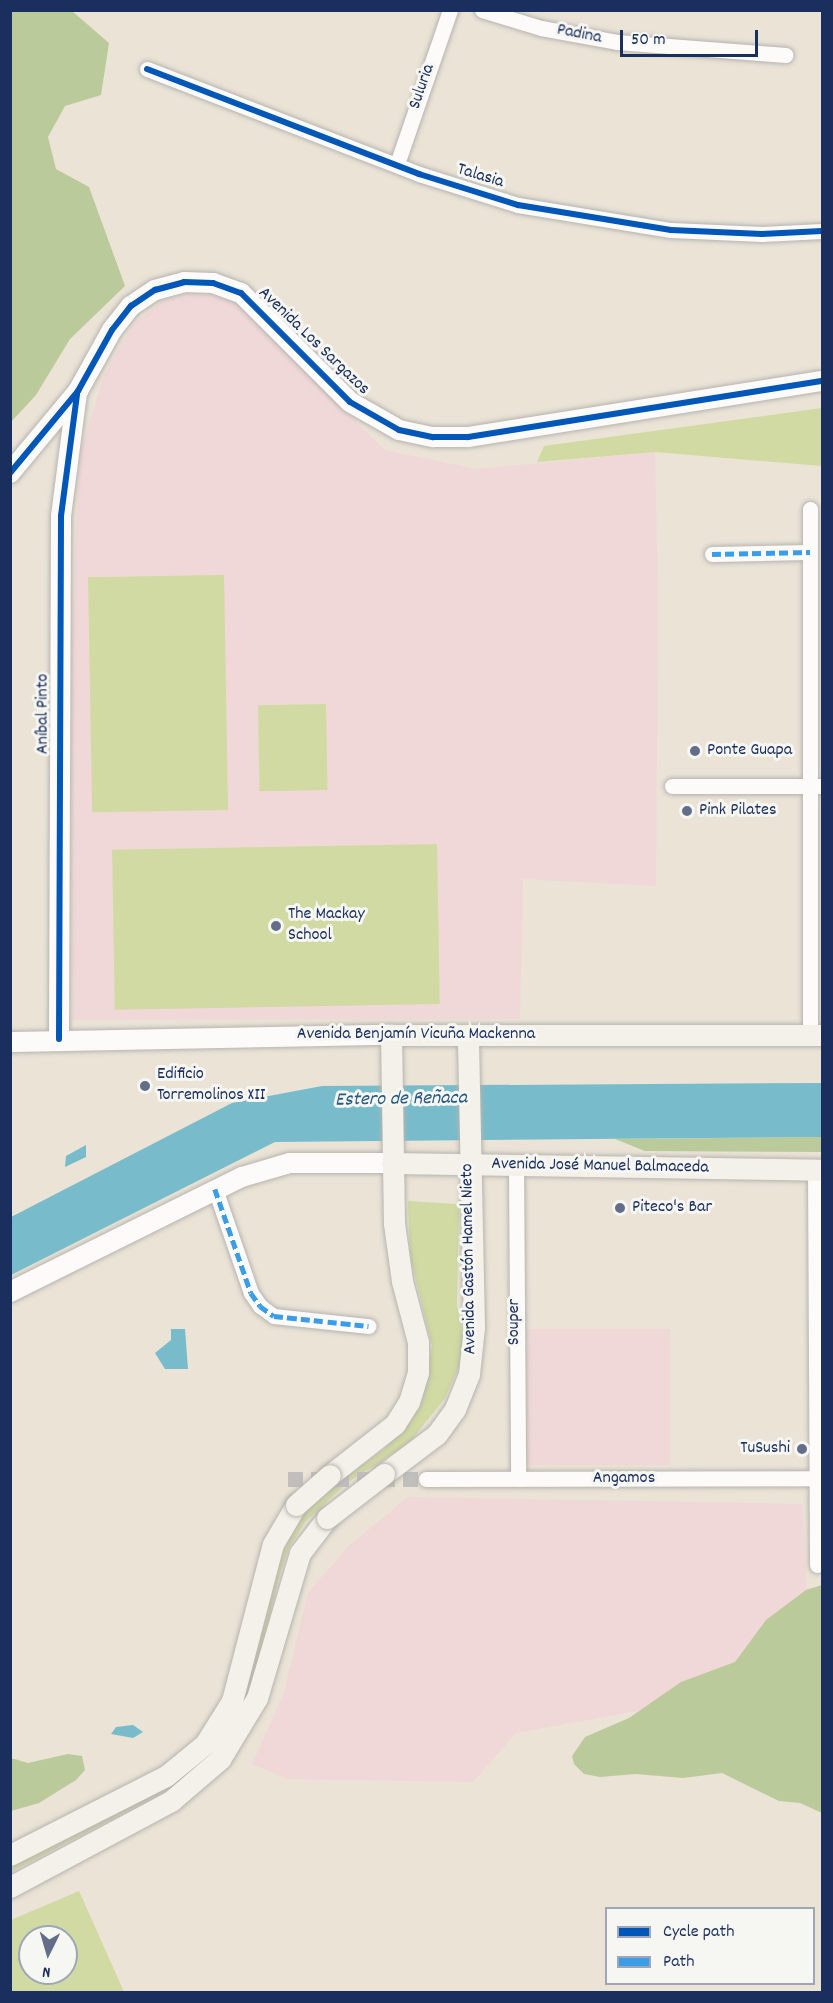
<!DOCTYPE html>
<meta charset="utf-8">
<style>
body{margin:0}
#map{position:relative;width:833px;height:2003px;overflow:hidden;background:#eae3d6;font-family:Dekko,sans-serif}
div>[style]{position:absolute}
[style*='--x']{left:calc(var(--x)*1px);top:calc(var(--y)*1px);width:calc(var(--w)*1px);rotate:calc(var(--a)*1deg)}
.built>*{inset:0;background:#f0d8d8;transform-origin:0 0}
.green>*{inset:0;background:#d0daa2;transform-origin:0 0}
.forest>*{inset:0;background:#bbca9a}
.water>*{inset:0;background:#78bccb}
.minor-tunnel>*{height:15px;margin-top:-7.5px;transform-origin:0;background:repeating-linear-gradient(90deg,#c1bfbe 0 15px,transparent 0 23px)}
.roads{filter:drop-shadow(0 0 2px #b6b4b0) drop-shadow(0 0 2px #b6b4b0)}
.minor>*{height:15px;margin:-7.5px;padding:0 7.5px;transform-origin:7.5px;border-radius:7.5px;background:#fcfbf9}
.tertiary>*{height:20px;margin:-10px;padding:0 10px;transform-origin:10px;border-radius:10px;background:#fcfbf9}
.secondary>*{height:21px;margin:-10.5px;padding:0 10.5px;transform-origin:10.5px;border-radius:10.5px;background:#f4f1ea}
.bridges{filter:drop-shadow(0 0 2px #b6b4b0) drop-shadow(0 0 2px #b6b4b0)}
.secondary-bridge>*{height:21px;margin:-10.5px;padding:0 10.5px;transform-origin:10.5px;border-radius:10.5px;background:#f4f1ea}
.quiet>*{height:4.5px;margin-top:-2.25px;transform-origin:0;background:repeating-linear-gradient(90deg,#3b9de6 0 9px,transparent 0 13.5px)}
.cycleway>*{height:6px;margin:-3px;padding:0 3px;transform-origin:3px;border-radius:3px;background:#0057b8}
.dots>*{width:16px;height:16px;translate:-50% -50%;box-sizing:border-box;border:3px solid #f6f6f2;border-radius:50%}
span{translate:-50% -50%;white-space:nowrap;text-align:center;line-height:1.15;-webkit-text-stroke:6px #f6f6f2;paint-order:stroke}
.street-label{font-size:18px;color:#1b2f5e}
.poi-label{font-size:18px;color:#1b2f5e}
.left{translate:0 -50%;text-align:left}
.right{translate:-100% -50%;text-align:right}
.water-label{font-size:20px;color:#2a5b82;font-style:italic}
.frame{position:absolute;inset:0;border:12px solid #1b2f5e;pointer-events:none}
.legend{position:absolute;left:605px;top:1907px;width:210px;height:78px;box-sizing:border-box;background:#f6f6f2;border:2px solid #9ea6b7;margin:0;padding:8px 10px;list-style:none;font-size:18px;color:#1b2f5e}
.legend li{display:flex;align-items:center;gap:12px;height:30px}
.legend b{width:30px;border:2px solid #9ea6b7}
.north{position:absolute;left:18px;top:1925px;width:60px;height:60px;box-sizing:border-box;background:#f6f6f2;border:2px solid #9ea6b7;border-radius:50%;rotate:185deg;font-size:16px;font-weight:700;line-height:24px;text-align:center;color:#1b2f5e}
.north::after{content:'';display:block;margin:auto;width:21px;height:27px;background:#636e88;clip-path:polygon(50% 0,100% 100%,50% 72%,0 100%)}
.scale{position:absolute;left:620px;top:30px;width:138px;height:27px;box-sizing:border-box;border:3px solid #1b2f5e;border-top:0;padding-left:8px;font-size:18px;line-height:21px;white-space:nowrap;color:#1b2f5e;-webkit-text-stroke:4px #f6f6f2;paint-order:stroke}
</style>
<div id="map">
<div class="built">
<div style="clip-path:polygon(188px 294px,219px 296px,247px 309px,384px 450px,476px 469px,655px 452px,658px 599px,656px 886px,523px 879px,520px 1019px,72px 1020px,72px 639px,79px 457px,104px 375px,133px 325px,163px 301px)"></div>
<div style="left:526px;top:1329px;width:144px;height:136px"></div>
<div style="clip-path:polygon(408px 1497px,802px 1504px,813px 1692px,670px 1705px,516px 1733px,473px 1782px,287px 1779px,252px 1764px,284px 1693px,308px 1592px,351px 1544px)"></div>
</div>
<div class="green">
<div style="clip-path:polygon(822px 408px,822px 466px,655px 452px,537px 462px,544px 446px)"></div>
<div style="left:224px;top:575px;width:235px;height:136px;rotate:89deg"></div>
<div style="left:326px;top:704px;width:86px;height:68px;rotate:89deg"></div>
<div style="left:437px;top:844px;width:160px;height:325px;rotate:89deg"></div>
<div style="clip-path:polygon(408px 1201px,456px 1204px,459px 1209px,457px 1304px,463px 1336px,459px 1367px,445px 1398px,409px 1443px,347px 1483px,305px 1522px,289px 1548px,279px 1577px,254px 1684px,218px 1747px,180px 1783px,11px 1872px,11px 1866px,172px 1780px,203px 1755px,293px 1525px,318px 1497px,383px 1450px,405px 1429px,423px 1398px,432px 1346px,410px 1256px)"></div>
<div style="clip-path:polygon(evenodd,79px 1891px,124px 1992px,11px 1992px,11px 1920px,79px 1891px,30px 1937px,66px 1937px,66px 1973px,30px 1973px,30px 1937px)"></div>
</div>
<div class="forest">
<div style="clip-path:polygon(11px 10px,72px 11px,109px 43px,101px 95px,65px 106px,48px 137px,56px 169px,89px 187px,125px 286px,70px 339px,36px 395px,11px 422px)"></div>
<div style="clip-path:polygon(822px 1137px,822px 1152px,645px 1151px,615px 1139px)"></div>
<div style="clip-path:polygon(822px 1585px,822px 1813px,800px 1803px,779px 1801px,722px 1773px,683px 1778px,636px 1774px,600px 1777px,584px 1774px,574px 1764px,572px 1756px,585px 1737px,629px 1718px,681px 1682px,735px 1662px,766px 1620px,806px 1590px)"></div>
<div style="clip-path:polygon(68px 1754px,82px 1756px,85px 1770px,76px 1780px,39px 1803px,11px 1811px,11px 1758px,28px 1763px)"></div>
</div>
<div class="water">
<div style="clip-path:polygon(822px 1083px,822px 1137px,275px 1142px,11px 1275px,11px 1217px,232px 1103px,322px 1086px)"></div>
<div style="clip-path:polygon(86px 1145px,86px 1157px,65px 1167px,66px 1156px)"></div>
<div style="clip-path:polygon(171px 1329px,185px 1329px,188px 1369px,165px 1369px,155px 1353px,171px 1340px)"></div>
<div style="clip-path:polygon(133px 1725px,143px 1732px,133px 1738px,111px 1734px,116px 1727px)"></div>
</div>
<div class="minor-tunnel">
<div style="--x:288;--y:1479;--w:138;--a:0"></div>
</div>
<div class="roads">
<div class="minor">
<div style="--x:482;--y:10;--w:62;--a:17"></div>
<div style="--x:541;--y:28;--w:77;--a:10.4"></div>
<div style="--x:617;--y:42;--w:169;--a:4.4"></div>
<div style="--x:147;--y:69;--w:292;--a:21.1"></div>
<div style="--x:419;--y:174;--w:104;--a:17.4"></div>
<div style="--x:518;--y:205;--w:155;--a:9.3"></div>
<div style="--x:671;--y:230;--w:91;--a:2.5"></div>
<div style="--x:762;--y:234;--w:60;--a:-2.9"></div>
<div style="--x:397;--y:164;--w:163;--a:-71"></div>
<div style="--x:810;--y:509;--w:526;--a:90"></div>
<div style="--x:712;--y:554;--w:98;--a:-1.2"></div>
<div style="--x:672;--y:786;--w:150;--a:0"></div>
<div style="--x:516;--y:1165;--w:314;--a:89.6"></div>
<div style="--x:815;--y:1170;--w:395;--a:89.7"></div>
<div style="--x:215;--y:1189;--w:110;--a:70.9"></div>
<div style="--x:251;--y:1293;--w:16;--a:55"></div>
<div style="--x:260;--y:1306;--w:17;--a:36"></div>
<div style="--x:274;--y:1316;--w:95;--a:6.1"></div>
<div style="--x:426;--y:1479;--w:396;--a:-0.1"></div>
</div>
<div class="tertiary">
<div style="--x:10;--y:473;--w:107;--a:-50.3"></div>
<div style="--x:78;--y:391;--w:70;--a:-60.9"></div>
<div style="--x:112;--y:330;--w:31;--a:-52"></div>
<div style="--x:131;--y:306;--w:29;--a:-34"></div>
<div style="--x:155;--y:290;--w:30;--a:-15"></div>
<div style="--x:184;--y:282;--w:29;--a:2"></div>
<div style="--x:213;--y:283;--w:30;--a:20"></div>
<div style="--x:241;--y:293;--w:154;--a:45"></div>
<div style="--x:350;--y:402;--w:56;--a:29.7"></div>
<div style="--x:399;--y:430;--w:35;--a:12"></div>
<div style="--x:433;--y:437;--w:35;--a:0"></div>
<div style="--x:468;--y:437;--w:358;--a:-9"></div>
<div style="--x:59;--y:1039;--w:523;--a:-89.78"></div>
<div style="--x:61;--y:516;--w:124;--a:-82.6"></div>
<div style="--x:10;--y:1042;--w:381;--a:-1.1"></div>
<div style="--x:10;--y:1292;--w:259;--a:-26.4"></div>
<div style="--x:242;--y:1177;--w:50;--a:-16.3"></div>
<div style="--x:290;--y:1163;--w:102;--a:0"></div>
</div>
<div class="secondary">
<div style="--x:392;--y:1163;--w:430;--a:0.9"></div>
<div style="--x:384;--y:1474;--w:66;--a:-37"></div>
<div style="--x:437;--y:1434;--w:31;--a:-54"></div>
<div style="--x:455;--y:1409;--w:38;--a:-68"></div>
<div style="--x:469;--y:1374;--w:47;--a:-83.9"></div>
<div style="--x:474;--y:1327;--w:292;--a:-91.2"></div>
<div style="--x:330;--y:1475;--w:83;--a:-38.1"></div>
<div style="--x:395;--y:1424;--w:26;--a:-58"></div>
<div style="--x:409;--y:1402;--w:31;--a:-73"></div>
<div style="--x:418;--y:1372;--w:30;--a:-90"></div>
<div style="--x:418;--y:1342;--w:63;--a:-104.7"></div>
<div style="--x:402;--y:1281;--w:59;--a:-97.9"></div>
<div style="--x:394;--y:1223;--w:188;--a:-90.9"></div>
<div style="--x:391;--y:1035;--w:431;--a:0"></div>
<div style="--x:10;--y:1855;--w:175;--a:-26.9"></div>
<div style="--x:166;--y:1776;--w:50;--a:-39.4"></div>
<div style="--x:205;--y:1744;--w:51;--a:-57.9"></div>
<div style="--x:232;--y:1701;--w:162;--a:-75.4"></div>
<div style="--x:273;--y:1544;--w:45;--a:-59.5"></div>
<div style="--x:10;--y:1887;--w:183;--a:-28.1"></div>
<div style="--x:171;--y:1801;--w:65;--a:-40.6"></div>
<div style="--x:220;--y:1759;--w:71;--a:-58.8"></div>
<div style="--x:257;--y:1698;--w:151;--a:-73.5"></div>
<div style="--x:300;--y:1553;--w:44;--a:-52.4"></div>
</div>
</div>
<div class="bridges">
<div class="secondary-bridge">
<div style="--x:296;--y:1505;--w:45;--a:-41.4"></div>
<div style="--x:327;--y:1518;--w:72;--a:-37.7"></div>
</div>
</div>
<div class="quiet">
<div style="--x:712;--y:554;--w:98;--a:-1.2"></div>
<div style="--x:215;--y:1189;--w:110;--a:70.9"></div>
<div style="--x:251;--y:1293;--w:16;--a:55"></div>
<div style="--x:260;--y:1306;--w:17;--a:36"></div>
<div style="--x:274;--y:1316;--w:95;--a:6.1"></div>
</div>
<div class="cycleway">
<div style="--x:147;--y:69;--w:292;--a:21.1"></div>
<div style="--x:419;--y:174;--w:104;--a:17.4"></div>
<div style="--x:518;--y:205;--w:155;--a:9.3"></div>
<div style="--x:671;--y:230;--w:91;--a:2.5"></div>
<div style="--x:762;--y:234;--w:60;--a:-2.9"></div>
<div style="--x:10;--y:473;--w:107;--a:-50.3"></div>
<div style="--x:78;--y:391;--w:70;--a:-60.9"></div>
<div style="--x:112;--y:330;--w:31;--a:-52"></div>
<div style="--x:131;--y:306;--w:29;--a:-34"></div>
<div style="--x:155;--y:290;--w:30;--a:-15"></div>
<div style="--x:184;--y:282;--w:29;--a:2"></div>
<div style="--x:213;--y:283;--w:30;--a:20"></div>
<div style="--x:241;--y:293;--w:154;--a:45"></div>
<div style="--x:350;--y:402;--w:56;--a:29.7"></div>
<div style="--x:399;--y:430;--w:35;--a:12"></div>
<div style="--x:433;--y:437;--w:35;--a:0"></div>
<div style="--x:468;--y:437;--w:358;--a:-9"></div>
<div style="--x:59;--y:1039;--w:523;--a:-89.78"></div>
<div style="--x:61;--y:516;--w:123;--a:-82.5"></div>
</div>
<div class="dots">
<div style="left:695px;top:751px;background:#636e88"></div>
<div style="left:687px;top:811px;background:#636e88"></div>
<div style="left:276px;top:926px;background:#636e88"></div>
<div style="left:145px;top:1086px;background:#636e88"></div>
<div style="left:620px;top:1208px;background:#636e88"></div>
<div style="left:802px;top:1449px;background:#636e88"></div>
</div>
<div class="street-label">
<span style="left:579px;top:35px;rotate:11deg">Padina</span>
<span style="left:423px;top:87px;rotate:-71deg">Suluria</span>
<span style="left:480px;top:177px;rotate:17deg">Talasia</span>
<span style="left:313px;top:342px;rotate:44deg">Avenida Los Sargazos</span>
<span style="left:44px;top:714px;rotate:-90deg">Aníbal Pinto</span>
<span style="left:416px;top:1035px">Avenida Benjamín Vicuña Mackenna</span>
<span style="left:600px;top:1167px;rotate:1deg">Avenida José Manuel Balmaceda</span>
<span style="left:470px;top:1259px;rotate:-91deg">Avenida Gastón Hamel Nieto</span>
<span style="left:515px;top:1322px;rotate:-90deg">Souper</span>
<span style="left:624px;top:1479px">Angamos</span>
</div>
<div class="poi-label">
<span class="left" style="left:707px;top:751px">Ponte Guapa</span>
<span class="left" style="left:699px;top:811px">Pink Pilates</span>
<span class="left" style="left:288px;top:926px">The Mackay<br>School</span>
<span class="left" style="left:157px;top:1086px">Edificio<br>Torremolinos XII</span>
<span class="left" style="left:632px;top:1208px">Piteco's Bar</span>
<span class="right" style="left:790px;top:1449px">TuSushi</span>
</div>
<div class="water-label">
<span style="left:401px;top:1100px;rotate:-1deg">Estero de Reñaca</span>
</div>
<div class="frame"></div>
<ul class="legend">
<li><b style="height:8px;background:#0057b8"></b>Cycle path</li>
<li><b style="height:8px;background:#3b9de6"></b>Path</li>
</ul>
<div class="north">N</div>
<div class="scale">50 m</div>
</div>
